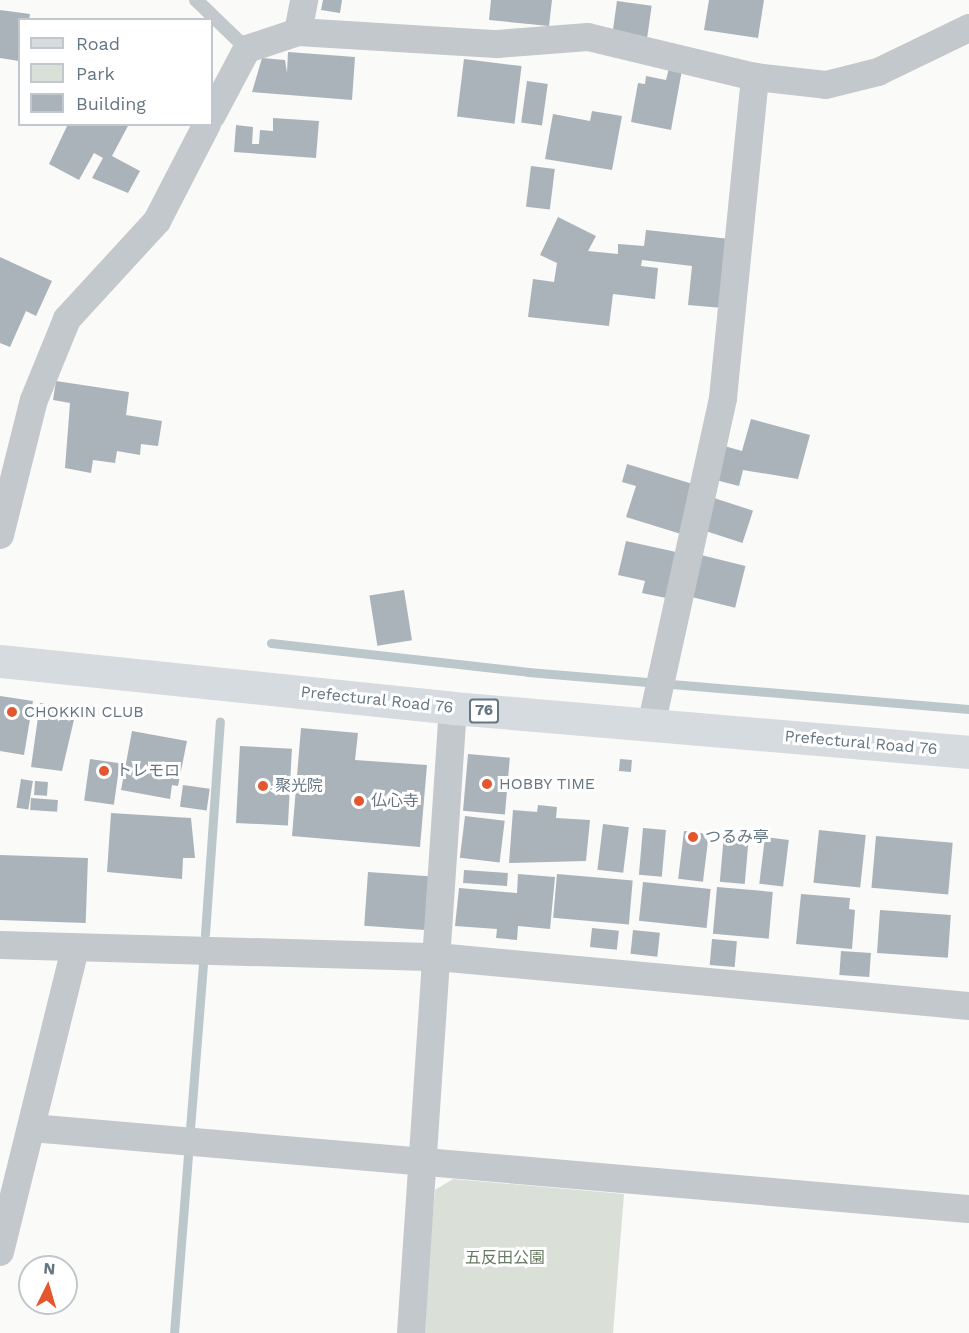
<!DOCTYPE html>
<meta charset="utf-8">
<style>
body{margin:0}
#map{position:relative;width:969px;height:1333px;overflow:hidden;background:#fafaf8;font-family:"Work Sans","Noto Sans JP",sans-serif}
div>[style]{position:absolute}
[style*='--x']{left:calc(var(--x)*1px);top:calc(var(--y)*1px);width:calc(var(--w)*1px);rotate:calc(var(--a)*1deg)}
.green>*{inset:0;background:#dadfd7}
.stream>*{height:9px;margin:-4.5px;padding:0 4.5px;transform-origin:4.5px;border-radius:4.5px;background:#bbc7cb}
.building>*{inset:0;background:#aab3b9;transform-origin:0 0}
.lane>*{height:14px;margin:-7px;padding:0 7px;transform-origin:7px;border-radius:7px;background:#c3c8cc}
.street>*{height:28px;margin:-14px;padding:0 14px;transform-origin:14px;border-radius:14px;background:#c3c8cc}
.primary>*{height:33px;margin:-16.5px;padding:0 16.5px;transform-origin:16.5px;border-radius:16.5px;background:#d6dbdf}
.dots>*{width:16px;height:16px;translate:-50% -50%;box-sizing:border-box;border:3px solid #fff;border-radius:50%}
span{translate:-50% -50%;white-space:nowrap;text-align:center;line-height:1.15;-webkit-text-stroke:6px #fff;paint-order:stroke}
.shield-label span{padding:2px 4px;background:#fff;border:2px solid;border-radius:4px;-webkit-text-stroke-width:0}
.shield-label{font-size:15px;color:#657683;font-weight:700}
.street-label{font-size:16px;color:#657683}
.poi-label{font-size:16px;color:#657683}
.left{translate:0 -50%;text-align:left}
.park-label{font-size:16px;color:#687a64}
.legend{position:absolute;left:18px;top:18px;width:195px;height:108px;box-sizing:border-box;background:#fff;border:2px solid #c1c8cd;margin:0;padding:8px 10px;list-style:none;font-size:18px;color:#657683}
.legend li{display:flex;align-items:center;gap:12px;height:30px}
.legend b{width:30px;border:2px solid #c1c8cd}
.north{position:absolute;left:18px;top:1255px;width:60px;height:60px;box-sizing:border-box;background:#fff;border:2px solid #c1c8cd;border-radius:50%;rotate:5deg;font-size:16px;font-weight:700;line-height:24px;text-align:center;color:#657683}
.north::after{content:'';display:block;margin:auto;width:21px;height:27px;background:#e4572e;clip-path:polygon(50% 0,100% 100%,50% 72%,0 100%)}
</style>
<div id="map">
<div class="green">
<div style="clip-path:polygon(453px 1179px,624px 1194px,613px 1333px,422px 1333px,435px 1190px)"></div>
</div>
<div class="stream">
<div style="--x:271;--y:643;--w:259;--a:6.4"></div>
<div style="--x:528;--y:672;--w:443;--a:4.8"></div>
<div style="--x:205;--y:934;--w:213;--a:-86"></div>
<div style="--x:190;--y:1129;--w:167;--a:-85.5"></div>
<div style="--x:174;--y:1333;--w:179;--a:-85.5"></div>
</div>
<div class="building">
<div style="clip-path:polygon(323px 0,342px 0,340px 13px,321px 10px)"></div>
<div style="clip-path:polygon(491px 0,552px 0,549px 26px,489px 20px)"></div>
<div style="clip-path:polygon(709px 0,764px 0,758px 38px,704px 30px)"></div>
<div style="left:617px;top:1px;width:35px;height:32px;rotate:8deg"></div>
<div style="clip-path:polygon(0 10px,30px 14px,29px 20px,20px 20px,19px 61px,0 58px)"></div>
<div style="clip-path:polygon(288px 52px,355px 57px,352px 100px,252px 92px,262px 58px,285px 60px,287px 73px)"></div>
<div style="left:464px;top:59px;width:58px;height:58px;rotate:7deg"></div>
<div style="clip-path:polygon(669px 68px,682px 70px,671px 130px,631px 122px,638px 83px,645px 84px,646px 76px,666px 80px)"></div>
<div style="left:527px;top:81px;width:21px;height:42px;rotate:8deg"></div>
<div style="clip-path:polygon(592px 111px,622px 116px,612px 170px,545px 159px,553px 114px,590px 121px)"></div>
<div style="clip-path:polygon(273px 118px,319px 121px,316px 158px,234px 152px,236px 125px,253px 127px,252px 144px,259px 144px,260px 130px,273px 131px)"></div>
<div style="clip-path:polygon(68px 124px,129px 124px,112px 156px,140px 171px,128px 193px,92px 178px,103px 158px,94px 153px,79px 180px,49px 164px)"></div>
<div style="left:531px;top:166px;width:24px;height:41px;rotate:7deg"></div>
<div style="clip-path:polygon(558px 217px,596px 236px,588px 251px,618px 254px,618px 244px,644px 246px,646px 230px,730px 239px,723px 308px,688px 305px,692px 266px,642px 260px,641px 266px,658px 268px,655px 299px,613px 294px,609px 326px,528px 317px,533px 279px,554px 282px,557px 263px,540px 255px)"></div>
<div style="clip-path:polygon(0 257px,52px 281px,36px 316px,26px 311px,10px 347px,0 343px)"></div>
<div style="clip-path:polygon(56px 381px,129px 392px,126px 415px,162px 421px,158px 446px,141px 444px,140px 455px,117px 451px,115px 463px,93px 460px,91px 473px,65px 468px,70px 403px,53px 400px)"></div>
<div style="clip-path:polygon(751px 419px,810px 435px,798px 479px,743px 470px,739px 486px,712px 479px,721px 445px,742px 451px)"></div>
<div style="clip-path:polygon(627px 464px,696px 485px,681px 534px,626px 517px,636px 486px,622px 482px)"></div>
<div style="left:714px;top:498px;width:41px;height:34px;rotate:18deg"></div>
<div style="clip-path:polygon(626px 541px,676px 552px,666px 598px,642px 593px,645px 581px,618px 575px)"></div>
<div style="left:697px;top:554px;width:50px;height:43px;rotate:14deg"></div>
<div style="left:404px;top:590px;width:51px;height:35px;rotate:81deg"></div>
<div style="clip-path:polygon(0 696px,33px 701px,24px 755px,0 751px)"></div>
<div style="clip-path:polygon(40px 703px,76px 711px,62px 771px,31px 767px)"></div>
<div style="clip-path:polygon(301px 728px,358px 733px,355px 760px,427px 765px,420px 847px,292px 836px)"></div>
<div style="clip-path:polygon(132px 731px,187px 741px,178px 786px,172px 785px,170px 799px,121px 790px)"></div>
<div style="left:240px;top:746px;width:52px;height:77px;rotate:3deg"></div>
<div style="left:468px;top:754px;width:42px;height:57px;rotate:5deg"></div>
<div style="left:90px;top:759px;width:30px;height:42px;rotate:8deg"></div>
<div style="left:620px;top:759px;width:12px;height:12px;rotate:5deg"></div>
<div style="left:21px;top:779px;width:12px;height:29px;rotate:9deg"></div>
<div style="left:35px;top:781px;width:13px;height:14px;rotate:4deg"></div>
<div style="left:183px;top:785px;width:27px;height:22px;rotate:8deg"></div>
<div style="left:31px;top:798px;width:27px;height:12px;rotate:4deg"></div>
<div style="clip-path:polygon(538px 805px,557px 807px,556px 818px,590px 820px,586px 861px,509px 863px,513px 810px,537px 812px)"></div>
<div style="clip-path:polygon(111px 813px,191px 818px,195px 858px,183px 858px,182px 879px,107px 872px)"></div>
<div style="left:465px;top:816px;width:40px;height:42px;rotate:7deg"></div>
<div style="left:603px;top:824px;width:26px;height:46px;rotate:7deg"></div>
<div style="left:643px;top:828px;width:23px;height:47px;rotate:5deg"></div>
<div style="left:819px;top:830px;width:47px;height:53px;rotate:6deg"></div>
<div style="left:684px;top:831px;width:25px;height:48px;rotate:7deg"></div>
<div style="left:724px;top:834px;width:25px;height:48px;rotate:5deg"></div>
<div style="left:876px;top:836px;width:77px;height:52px;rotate:5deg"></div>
<div style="left:765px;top:837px;width:24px;height:47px;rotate:7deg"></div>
<div style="left:0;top:855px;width:88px;height:65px;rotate:2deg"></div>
<div style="left:464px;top:870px;width:44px;height:13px;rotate:4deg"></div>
<div style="left:368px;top:872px;width:61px;height:54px;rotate:4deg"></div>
<div style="clip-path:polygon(518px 874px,555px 877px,550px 929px,518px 926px,517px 940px,496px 938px,497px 929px,455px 926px,459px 888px,517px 893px)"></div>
<div style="left:557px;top:874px;width:76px;height:44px;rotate:5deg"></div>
<div style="left:643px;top:882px;width:68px;height:39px;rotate:6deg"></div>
<div style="left:717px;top:887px;width:56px;height:47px;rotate:5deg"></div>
<div style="clip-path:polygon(801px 894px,850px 898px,849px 909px,855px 910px,852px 949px,796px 944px)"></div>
<div style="left:880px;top:910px;width:71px;height:43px;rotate:4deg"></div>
<div style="left:592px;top:928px;width:27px;height:19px;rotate:6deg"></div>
<div style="left:633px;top:930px;width:27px;height:24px;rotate:6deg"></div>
<div style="left:712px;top:939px;width:25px;height:26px;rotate:5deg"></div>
<div style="left:841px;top:951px;width:30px;height:24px;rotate:4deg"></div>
</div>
<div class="lane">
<div style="--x:196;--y:0;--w:71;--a:43.9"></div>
</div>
<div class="street">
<div style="--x:298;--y:32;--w:33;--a:-79"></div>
<div style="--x:212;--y:115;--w:75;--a:-62.1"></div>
<div style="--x:247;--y:49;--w:54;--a:-18.4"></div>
<div style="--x:298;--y:32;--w:199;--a:3.5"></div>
<div style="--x:497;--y:44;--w:91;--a:-4.4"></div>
<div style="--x:588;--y:37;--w:172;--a:13.5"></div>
<div style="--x:755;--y:77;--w:71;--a:6.4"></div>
<div style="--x:826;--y:85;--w:54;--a:-14"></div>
<div style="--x:878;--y:72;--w:101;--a:-25.8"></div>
<div style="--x:0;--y:535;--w:139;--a:-75.9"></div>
<div style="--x:34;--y:400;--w:87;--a:-67.8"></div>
<div style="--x:67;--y:319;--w:133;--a:-47.4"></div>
<div style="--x:157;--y:221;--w:109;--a:-62.7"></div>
<div style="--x:651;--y:726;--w:336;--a:-77.6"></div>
<div style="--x:723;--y:398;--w:323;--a:-84.3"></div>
<div style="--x:0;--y:945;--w:437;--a:1.6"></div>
<div style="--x:437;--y:957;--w:534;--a:5.26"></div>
<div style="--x:32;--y:1128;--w:940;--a:4.94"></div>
<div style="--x:0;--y:1252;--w:311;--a:-76.1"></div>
<div style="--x:411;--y:1333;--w:626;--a:-86.16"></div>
</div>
<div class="primary">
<div style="--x:0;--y:661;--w:455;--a:5.9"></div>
<div style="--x:453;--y:708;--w:518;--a:4.87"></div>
</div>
<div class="dots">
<div style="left:12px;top:712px;background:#e4572e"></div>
<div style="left:104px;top:771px;background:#e4572e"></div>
<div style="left:487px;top:784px;background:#e4572e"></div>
<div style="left:263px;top:786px;background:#e4572e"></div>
<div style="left:359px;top:801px;background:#e4572e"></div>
<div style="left:693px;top:837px;background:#e4572e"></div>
</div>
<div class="shield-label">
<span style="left:484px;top:711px">76</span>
</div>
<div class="street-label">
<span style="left:377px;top:700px;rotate:6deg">Prefectural Road 76</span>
<span style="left:861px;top:743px;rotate:5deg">Prefectural Road 76</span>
</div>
<div class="poi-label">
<span class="left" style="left:24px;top:712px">CHOKKIN CLUB</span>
<span class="left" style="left:116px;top:771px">トレモロ</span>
<span class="left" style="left:499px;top:784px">HOBBY TIME</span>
<span class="left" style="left:275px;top:786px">聚光院</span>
<span class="left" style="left:371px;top:801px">仏心寺</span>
<span class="left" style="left:705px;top:837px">つるみ亭</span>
</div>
<div class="park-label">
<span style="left:505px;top:1258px">五反田公園</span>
</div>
<ul class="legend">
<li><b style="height:8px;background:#d6dbdf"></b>Road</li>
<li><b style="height:16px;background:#dadfd7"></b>Park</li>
<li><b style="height:16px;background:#aab3b9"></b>Building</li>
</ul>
<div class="north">N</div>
</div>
